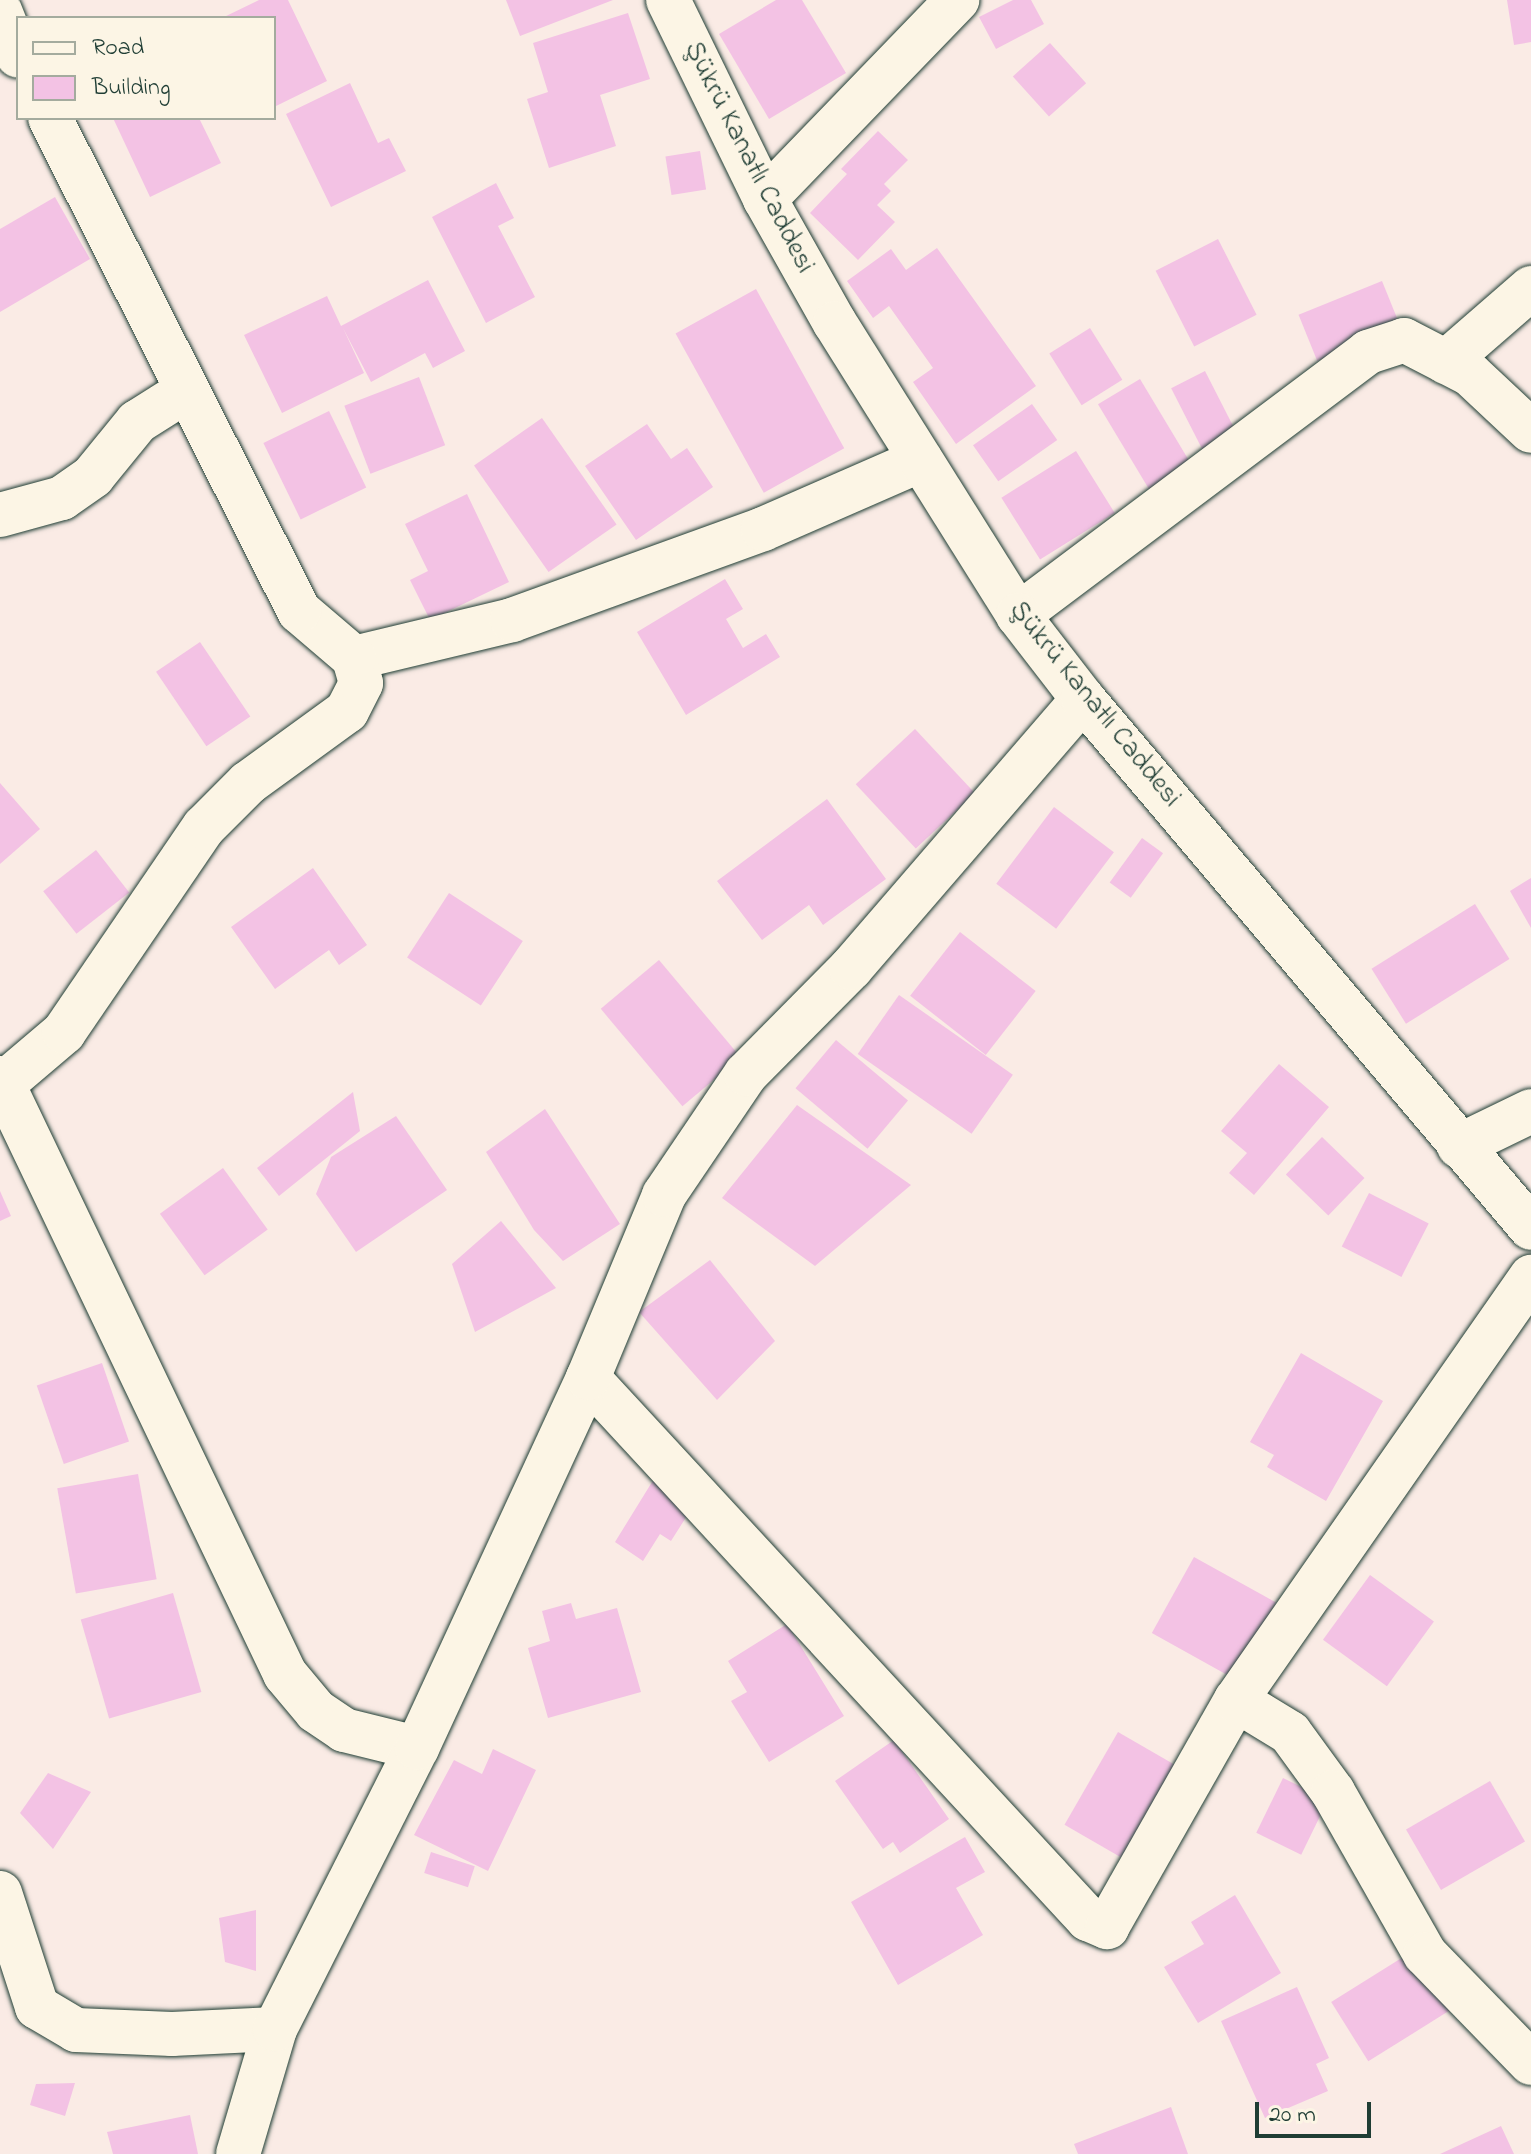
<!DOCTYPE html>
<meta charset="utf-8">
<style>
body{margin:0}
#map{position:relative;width:1531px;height:2154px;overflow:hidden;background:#faebe5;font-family:"Indie Flower",sans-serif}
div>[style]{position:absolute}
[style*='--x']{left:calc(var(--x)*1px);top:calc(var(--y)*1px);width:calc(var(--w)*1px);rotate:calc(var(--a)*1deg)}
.building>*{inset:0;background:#f3c2e4;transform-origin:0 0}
.roads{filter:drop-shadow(0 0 2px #1f3d34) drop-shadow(0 0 2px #1f3d34)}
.minor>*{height:44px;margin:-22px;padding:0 22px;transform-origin:22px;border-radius:22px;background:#fcf5e5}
.tertiary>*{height:44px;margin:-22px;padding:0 22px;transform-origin:22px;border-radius:22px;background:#fcf5e5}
span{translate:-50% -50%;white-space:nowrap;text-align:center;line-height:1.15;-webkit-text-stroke:6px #fcf5e5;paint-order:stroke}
.street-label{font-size:28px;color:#1f3d34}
.legend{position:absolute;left:16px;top:16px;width:260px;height:104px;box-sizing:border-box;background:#fcf5e5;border:2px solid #a4ab9e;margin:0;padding:10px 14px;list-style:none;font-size:24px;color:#1f3d34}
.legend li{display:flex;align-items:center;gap:16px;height:40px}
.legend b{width:40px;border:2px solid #a4ab9e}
.scale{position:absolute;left:1255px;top:2102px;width:116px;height:36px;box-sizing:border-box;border:4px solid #1f3d34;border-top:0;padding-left:10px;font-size:24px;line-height:28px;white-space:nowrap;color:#1f3d34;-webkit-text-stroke:6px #fcf5e5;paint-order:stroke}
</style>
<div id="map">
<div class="building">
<div style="clip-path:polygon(259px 0,288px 0,327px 81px,274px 107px,274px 18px,222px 18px)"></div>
<div style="clip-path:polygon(506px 0,613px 0,520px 36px)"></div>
<div style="clip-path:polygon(776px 0,802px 0,846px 73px,769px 119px,719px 34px)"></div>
<div style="clip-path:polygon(1013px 0,1031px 0,1044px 24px,996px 49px,979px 17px)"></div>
<div style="clip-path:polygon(1507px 0,1531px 0,1531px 42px,1514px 45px)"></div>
<div style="clip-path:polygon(628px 13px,650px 79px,600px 95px,616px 146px,549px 168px,527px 99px,548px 92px,533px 43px)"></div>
<div style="left:1050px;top:43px;width:54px;height:50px;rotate:48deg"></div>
<div style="clip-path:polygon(350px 83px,378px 143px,389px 138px,406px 171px,331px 207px,286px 114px)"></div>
<div style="clip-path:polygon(113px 118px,199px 118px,221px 163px,150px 197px)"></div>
<div style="clip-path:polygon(878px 131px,908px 160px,884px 184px,891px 191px,877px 205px,895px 222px,858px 260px,810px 213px,847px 174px,841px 169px)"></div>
<div style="left:700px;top:151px;width:39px;height:35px;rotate:81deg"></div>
<div style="clip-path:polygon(496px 183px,514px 218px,498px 226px,535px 297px,486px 323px,432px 217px)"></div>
<div style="clip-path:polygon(55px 197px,90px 259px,0 312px,0 229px)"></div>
<div style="left:1218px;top:239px;width:85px;height:70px;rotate:63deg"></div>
<div style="clip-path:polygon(937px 248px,1036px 386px,956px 444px,913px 382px,933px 368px,889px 306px,873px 318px,847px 281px,891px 249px,906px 270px)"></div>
<div style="clip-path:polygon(428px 280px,465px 351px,433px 368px,425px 353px,371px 382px,343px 328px,364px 373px,282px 413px,244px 335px,327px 296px,341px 326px)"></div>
<div style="left:1382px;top:281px;width:50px;height:90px;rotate:68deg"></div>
<div style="left:756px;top:289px;width:182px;height:92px;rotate:61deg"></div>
<div style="left:1090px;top:328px;width:61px;height:48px;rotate:58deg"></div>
<div style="left:1205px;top:371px;width:70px;height:38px;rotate:63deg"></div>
<div style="left:419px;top:377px;width:73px;height:80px;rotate:69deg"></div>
<div style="left:1140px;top:379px;width:100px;height:49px;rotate:59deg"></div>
<div style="left:1032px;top:404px;width:44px;height:72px;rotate:55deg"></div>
<div style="left:329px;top:411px;width:85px;height:73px;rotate:64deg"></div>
<div style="left:542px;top:418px;width:130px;height:83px;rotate:55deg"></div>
<div style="clip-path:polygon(647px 424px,671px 459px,687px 448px,713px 487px,636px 540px,585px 466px)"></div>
<div style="left:1076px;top:451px;width:73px;height:88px;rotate:58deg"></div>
<div style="clip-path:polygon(467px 494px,509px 582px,430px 620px,410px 580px,428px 571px,405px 524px)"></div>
<div style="clip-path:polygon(725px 579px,743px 609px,726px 619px,743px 648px,766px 634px,780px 657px,686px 715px,637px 632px)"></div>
<div style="left:200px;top:642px;width:90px;height:53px;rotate:56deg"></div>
<div style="left:915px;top:729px;width:88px;height:81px;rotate:47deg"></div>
<div style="clip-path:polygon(0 783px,40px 829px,0 864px)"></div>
<div style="clip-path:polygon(827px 799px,886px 879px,823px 925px,809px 905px,762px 940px,717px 881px)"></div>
<div style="left:1054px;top:807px;width:75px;height:96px;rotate:37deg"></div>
<div style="left:1142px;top:838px;width:26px;height:55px;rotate:36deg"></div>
<div style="left:96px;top:850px;width:54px;height:67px;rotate:52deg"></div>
<div style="clip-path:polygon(313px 868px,367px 945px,339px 965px,329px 950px,275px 989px,231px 927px)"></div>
<div style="clip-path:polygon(1531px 878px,1531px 928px,1510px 891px)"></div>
<div style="left:449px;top:893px;width:88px;height:77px;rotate:33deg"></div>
<div style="left:1475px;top:904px;width:65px;height:122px;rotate:58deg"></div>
<div style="left:960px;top:932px;width:96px;height:81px;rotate:38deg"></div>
<div style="left:659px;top:960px;width:127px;height:76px;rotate:50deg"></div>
<div style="left:899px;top:995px;width:139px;height:72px;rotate:35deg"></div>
<div style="left:836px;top:1040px;width:94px;height:63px;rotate:40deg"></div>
<div style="clip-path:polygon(1279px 1064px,1329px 1107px,1254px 1195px,1229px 1173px,1247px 1153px,1221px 1131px)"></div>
<div style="clip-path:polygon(353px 1092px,360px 1131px,279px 1196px,257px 1168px)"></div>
<div style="clip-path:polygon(797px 1105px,911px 1185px,815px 1266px,722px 1198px)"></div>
<div style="clip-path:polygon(545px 1109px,620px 1224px,563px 1261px,534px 1230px,486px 1152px)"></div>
<div style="clip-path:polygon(396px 1116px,447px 1190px,356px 1252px,316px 1194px,331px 1157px)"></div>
<div style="left:1322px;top:1137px;width:59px;height:52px;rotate:44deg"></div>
<div style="left:223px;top:1168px;width:76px;height:78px;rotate:54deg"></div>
<div style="clip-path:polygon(0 1191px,11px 1216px,0 1221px)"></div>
<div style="left:1369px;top:1193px;width:67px;height:60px;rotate:27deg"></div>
<div style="clip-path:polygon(501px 1221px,556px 1288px,475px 1332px,452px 1264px)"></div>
<div style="clip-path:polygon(710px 1260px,775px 1341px,717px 1400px,639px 1312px)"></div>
<div style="clip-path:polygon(1301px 1353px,1383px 1401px,1326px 1501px,1267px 1467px,1274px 1455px,1250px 1442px)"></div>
<div style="left:102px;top:1363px;width:83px;height:69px;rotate:71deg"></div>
<div style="left:138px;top:1474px;width:107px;height:82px;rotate:80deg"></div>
<div style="clip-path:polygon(657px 1474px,697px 1500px,671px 1541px,660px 1534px,643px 1561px,615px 1542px)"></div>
<div style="left:1194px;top:1557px;width:94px;height:87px;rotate:29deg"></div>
<div style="left:1370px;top:1575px;width:79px;height:80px;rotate:36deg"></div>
<div style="left:173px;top:1593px;width:103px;height:96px;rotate:74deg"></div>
<div style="clip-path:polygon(571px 1603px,576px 1619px,617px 1608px,641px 1692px,548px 1718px,528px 1648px,550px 1641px,542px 1611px)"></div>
<div style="clip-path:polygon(787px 1624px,844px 1716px,769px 1762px,731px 1701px,747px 1692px,728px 1661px)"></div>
<div style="left:1118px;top:1732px;width:85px;height:107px;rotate:30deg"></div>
<div style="clip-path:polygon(894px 1740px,949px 1819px,900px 1853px,893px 1842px,883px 1849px,835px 1781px)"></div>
<div style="clip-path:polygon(493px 1749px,536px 1770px,488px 1871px,414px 1835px,454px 1760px,482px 1774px)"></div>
<div style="clip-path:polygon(48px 1773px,91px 1792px,53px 1849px,20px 1813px)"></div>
<div style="left:1283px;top:1778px;width:50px;height:61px;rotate:26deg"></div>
<div style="left:1490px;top:1781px;width:70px;height:97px;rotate:60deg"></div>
<div style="clip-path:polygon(965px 1837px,985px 1872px,956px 1888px,983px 1935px,898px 1985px,851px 1902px)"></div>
<div style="left:431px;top:1852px;width:46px;height:22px;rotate:18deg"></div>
<div style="clip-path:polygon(1235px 1895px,1281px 1973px,1198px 2023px,1164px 1967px,1204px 1944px,1191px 1922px)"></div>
<div style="clip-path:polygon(256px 1910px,256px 1971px,225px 1962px,219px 1918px)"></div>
<div style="left:1416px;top:1949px;width:70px;height:100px;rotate:58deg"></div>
<div style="clip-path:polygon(1297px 1987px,1329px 2058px,1316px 2064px,1328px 2091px,1265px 2118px,1221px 2021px)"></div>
<div style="clip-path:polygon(75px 2083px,65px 2116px,30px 2105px,36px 2084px)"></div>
<div style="clip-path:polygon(1171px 2107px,1188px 2154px,1078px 2154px,1074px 2144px)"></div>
<div style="clip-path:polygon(190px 2115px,198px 2154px,113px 2154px,107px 2132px)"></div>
<div style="clip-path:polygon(1501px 2126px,1514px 2154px,1440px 2154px)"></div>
</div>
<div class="roads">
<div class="minor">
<div style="--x:0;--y:11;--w:48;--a:68.2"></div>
<div style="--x:1446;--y:362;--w:113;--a:-41"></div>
<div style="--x:0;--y:515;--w:64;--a:-15.3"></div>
<div style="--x:62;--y:498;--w:38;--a:-35"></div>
<div style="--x:93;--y:476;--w:70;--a:-50.8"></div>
<div style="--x:137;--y:422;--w:58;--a:-32.3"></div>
<div style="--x:1018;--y:615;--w:438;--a:-36.9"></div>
<div style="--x:1368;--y:352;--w:38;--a:-18"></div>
<div style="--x:1404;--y:340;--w:74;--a:27.3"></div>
<div style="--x:1470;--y:374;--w:83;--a:43.1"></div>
<div style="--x:354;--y:658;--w:163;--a:-13.5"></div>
<div style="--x:512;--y:620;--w:267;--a:-19.9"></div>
<div style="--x:763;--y:529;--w:172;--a:-23.6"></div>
<div style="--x:0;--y:1078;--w:661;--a:64.44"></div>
<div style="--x:285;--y:1674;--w:48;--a:50"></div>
<div style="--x:316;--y:1711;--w:34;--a:34"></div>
<div style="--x:344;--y:1730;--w:75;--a:13.9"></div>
<div style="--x:3;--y:1084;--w:80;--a:-40.4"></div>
<div style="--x:64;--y:1032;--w:248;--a:-55.7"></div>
<div style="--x:204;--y:827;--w:62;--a:-45"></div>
<div style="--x:248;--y:783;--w:122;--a:-36"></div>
<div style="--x:347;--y:711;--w:31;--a:-63"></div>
<div style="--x:361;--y:683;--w:26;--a:-106"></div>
<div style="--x:354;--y:658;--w:72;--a:-139.5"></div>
<div style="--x:299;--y:611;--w:552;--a:-116.8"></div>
<div style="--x:1459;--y:1146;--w:80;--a:-25.9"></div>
<div style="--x:588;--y:1378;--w:737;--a:47.26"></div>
<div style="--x:1088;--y:1919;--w:21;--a:23"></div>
<div style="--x:1107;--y:1927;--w:261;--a:-60.4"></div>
<div style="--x:1236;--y:1700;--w:516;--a:-55.11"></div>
<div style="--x:1236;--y:1700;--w:63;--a:31.4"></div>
<div style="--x:1290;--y:1733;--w:73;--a:53.9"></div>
<div style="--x:1333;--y:1792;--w:186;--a:60.4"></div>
<div style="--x:1425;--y:1954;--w:152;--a:45.8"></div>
<div style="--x:0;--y:1893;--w:120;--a:72"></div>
<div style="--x:37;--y:2007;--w:45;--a:30.5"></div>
<div style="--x:76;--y:2030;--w:96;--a:2.4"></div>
<div style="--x:172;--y:2034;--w:103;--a:-2.8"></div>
<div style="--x:238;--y:2154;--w:130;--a:-73.5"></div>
<div style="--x:275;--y:2029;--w:315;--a:-63.2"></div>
<div style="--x:417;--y:1748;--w:408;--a:-65.2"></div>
<div style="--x:588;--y:1378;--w:198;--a:-67.4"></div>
<div style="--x:664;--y:1195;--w:146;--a:-55.9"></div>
<div style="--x:746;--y:1074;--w:149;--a:-45.3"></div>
<div style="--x:851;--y:968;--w:355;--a:-49.2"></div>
</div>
<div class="tertiary">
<div style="--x:668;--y:0;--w:221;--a:64"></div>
<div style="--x:765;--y:199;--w:142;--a:60.6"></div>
<div style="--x:835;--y:323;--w:345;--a:57.9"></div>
<div style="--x:1018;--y:615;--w:106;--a:52.3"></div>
<div style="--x:1083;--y:699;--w:693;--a:49.74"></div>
<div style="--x:765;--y:199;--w:277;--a:-46"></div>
</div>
</div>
<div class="street-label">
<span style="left:748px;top:158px;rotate:63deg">Şükrü Kanatlı Caddesi</span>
<span style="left:1094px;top:705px;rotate:51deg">Şükrü Kanatlı Caddesi</span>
</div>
<ul class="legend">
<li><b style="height:10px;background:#fcf5e5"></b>Road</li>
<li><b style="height:22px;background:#f3c2e4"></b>Building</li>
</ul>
<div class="scale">20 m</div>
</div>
